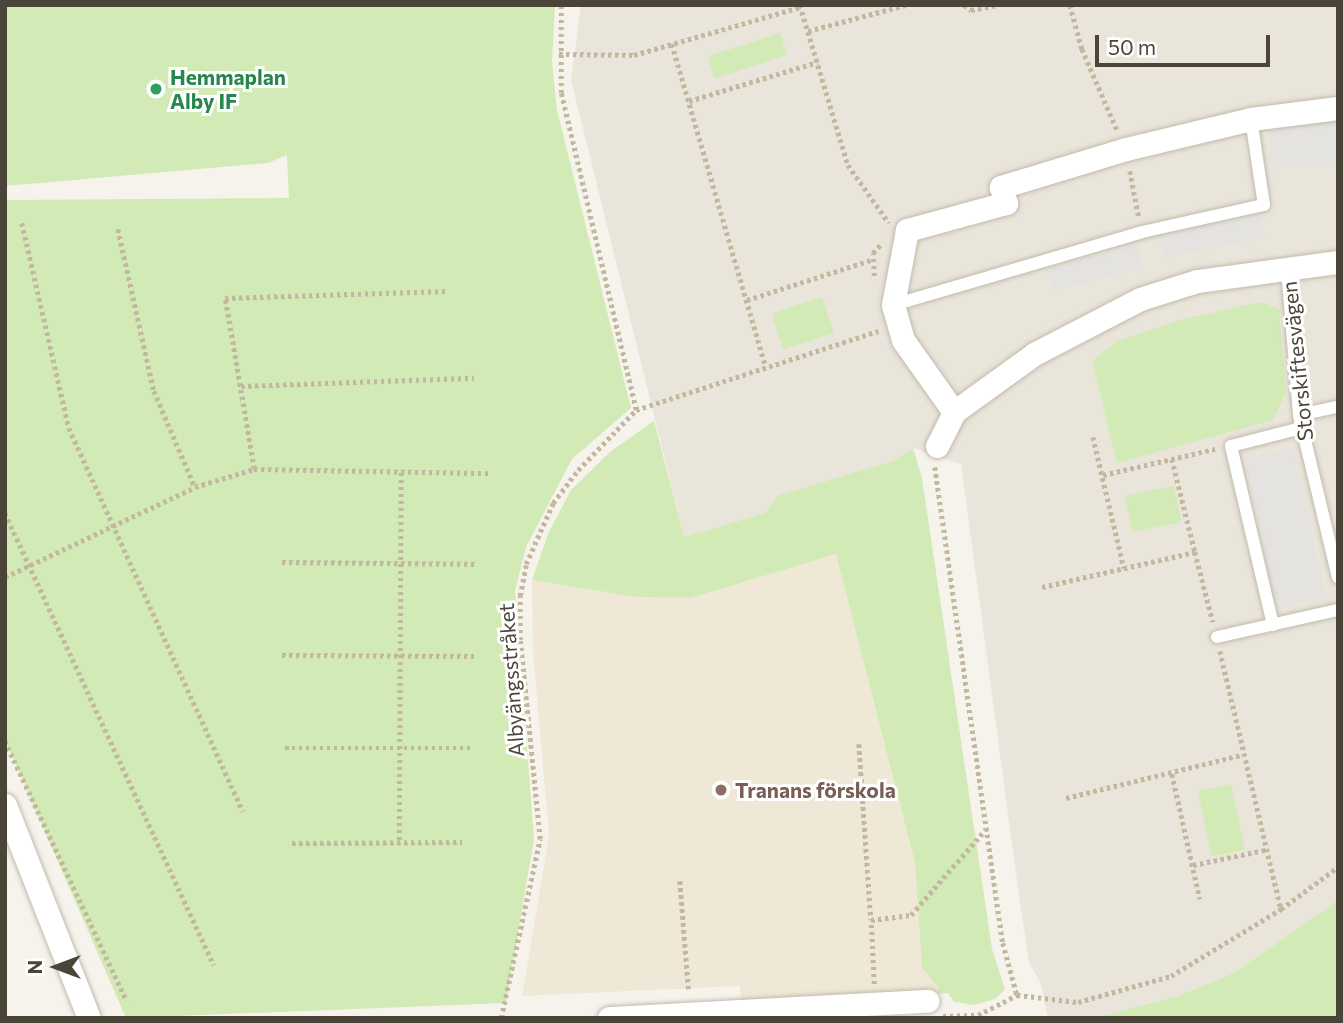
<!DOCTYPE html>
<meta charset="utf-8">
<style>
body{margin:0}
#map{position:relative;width:1343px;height:1023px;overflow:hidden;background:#f6f3ec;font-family:Commissioner,sans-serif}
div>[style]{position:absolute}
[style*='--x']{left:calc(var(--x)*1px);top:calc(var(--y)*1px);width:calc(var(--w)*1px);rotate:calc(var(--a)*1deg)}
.residential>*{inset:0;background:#eae5da}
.education>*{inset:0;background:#efe8d6}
.green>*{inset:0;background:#d2eab5;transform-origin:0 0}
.parking>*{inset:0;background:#e5e3e0;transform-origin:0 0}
.path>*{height:4.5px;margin-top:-2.25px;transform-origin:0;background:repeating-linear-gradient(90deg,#c4b79f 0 3.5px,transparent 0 7px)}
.roads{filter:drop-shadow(0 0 2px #c2bbae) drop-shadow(0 0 2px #c2bbae)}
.service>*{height:12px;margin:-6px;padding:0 6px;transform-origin:6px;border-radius:6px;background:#fff}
.minor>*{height:23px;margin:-11.5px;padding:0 11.5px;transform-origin:11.5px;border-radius:11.5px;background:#fff}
.dots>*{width:19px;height:19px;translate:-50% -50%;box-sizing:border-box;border:4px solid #fff;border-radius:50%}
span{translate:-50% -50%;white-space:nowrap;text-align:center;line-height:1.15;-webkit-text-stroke:6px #fff;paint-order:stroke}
.leisure-label{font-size:21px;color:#27864d;font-weight:700}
.left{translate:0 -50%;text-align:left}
.street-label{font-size:21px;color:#4b4439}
.education-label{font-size:21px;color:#785e54;font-weight:700}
.frame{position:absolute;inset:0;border:7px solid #4b4439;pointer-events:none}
.north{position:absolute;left:21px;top:932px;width:70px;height:70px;-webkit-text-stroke:5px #fff;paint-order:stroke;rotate:270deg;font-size:19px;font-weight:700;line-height:28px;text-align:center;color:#4b4439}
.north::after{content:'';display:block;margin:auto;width:24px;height:32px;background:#4b4439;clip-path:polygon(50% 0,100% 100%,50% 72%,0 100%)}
.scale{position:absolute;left:1095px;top:35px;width:175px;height:32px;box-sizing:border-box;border:4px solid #4b4439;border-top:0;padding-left:9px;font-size:21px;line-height:24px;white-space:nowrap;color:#4b4439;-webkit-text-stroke:5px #fff;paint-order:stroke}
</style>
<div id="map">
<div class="residential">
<div style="clip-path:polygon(581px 5px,1338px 5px,1338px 900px,1234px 973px,1178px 996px,1094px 1018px,1048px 1018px,1041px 984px,1029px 962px,1019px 896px,961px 464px,913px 448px,893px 461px,765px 513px,684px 537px,571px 80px)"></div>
</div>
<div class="education">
<div style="clip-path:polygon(836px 554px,915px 863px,922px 968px,939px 988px,936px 994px,742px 1008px,740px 986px,522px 996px,549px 835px,533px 652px,532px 580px,636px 597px,691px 598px)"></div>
</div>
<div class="green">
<div style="clip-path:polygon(5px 5px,555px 5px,552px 62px,557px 110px,631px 408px,572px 459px,526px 547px,515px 591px,534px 839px,506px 1003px,126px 1018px,5px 740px,5px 200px,289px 198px,287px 155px,268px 163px,5px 186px)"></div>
<div style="left:780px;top:33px;width:23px;height:76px;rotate:72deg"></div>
<div style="left:822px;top:297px;width:38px;height:53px;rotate:72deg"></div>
<div style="clip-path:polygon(1261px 302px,1279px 309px,1286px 392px,1273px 420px,1117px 463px,1092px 361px,1117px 341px,1184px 319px)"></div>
<div style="clip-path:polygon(654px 421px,684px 537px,765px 513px,777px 496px,893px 461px,913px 448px,922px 478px,992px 949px,1005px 989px,995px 999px,974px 1005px,954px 1002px,948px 993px,936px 994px,939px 988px,922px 968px,915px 863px,836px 554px,691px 598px,636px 597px,532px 580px,548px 534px,571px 490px,611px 451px)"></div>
<div style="left:1174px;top:486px;width:37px;height:50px;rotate:79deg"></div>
<div style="left:1231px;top:784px;width:67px;height:34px;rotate:78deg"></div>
<div style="clip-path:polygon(1338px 900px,1338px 1018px,1094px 1018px,1178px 996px,1234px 973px)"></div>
</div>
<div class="parking">
<div style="left:1338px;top:119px;width:48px;height:69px;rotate:90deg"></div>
<div style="left:1260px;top:213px;width:25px;height:103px;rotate:79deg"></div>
<div style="left:1137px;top:245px;width:23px;height:93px;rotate:75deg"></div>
<div style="left:1294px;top:448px;width:153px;height:50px;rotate:78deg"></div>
</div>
<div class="path">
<div style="--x:800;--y:5;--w:167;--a:73.3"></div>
<div style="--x:848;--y:165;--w:71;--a:54.7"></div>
<div style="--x:964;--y:5;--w:9;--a:36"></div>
<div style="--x:971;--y:10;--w:25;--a:-11"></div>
<div style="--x:1070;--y:5;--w:46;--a:74.7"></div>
<div style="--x:1082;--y:49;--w:88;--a:66.6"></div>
<div style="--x:808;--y:31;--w:101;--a:-14.9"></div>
<div style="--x:672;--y:44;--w:334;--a:73.8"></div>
<div style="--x:559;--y:54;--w:75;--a:0.8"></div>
<div style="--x:634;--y:55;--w:173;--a:-16.1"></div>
<div style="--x:689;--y:101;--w:134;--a:-16.9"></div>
<div style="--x:1130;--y:171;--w:48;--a:79.2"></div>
<div style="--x:22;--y:223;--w:210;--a:77.1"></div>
<div style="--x:69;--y:428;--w:421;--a:65.6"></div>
<div style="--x:118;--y:229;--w:166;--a:77.5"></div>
<div style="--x:154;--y:391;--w:104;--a:66.9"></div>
<div style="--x:874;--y:276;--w:23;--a:-92"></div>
<div style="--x:873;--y:253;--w:13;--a:-48"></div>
<div style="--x:747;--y:300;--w:130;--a:-17.9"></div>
<div style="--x:241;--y:386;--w:233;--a:-2"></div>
<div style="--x:636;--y:410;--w:255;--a:-18.1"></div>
<div style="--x:1093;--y:437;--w:135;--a:76.7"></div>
<div style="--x:1172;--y:459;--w:96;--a:76.1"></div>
<div style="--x:935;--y:467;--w:481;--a:81.9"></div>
<div style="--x:1003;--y:943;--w:54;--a:74.9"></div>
<div style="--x:254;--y:469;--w:173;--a:-99.6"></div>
<div style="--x:225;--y:298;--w:222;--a:-1.8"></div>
<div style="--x:1103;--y:475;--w:115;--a:-13.1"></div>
<div style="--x:5;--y:513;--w:498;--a:65.2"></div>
<div style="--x:282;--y:562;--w:196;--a:0.6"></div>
<div style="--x:5;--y:577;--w:210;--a:-25.3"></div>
<div style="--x:195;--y:487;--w:62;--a:-17"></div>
<div style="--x:254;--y:469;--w:237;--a:1"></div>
<div style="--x:1042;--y:587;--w:157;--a:-12.9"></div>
<div style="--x:1195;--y:552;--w:72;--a:75.6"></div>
<div style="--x:1220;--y:651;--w:265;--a:76.7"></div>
<div style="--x:282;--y:655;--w:192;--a:0.3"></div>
<div style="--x:5;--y:741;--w:287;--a:64.9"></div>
<div style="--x:859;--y:744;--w:176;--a:86.1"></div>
<div style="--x:285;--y:748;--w:185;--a:0"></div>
<div style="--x:1172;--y:774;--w:128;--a:77.4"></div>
<div style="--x:1066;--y:798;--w:180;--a:-13.8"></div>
<div style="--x:399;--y:840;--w:370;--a:-89.7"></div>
<div style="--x:292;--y:843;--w:170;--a:-0.3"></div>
<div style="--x:1193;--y:865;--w:74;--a:-11.8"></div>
<div style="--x:680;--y:881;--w:111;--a:85.4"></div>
<div style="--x:874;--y:984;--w:64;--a:-92.7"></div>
<div style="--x:871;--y:920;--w:40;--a:-7.1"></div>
<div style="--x:911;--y:915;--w:114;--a:-48.9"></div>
<div style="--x:943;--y:1016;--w:35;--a:-2"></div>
<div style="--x:978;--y:1015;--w:44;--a:-27.1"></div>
<div style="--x:1017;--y:995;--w:61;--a:6.5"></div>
<div style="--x:1078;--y:1002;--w:97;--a:-15.6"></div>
<div style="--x:1171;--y:976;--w:129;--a:-31.3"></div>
<div style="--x:1281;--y:909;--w:71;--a:-36.4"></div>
<div style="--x:501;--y:1018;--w:183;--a:-77.7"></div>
<div style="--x:540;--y:839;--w:200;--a:-95.7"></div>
<div style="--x:520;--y:640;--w:44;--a:-90"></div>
<div style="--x:520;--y:596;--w:33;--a:-79"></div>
<div style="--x:526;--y:564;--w:67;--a:-66.1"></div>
<div style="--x:553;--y:503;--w:41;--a:-52.9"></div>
<div style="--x:578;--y:470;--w:83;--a:-46"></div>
<div style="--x:636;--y:410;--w:326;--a:-103.3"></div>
<div style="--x:561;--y:93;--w:88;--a:-90"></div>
</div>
<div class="roads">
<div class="service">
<div style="--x:1287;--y:268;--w:147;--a:85.3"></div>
<div style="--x:1299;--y:415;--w:167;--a:76.5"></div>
<div style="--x:893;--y:305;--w:259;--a:-16.3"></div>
<div style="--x:1142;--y:232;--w:125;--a:-12.5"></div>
<div style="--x:1264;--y:205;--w:87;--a:-98.6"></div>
<div style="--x:1299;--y:415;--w:40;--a:-12"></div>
<div style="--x:1273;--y:625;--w:184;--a:-103.2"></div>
<div style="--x:1231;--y:446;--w:72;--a:-14.4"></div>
<div style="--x:1217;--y:637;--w:124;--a:-12.6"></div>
</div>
<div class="minor">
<div style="--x:1338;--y:108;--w:88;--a:172.8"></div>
<div style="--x:1251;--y:119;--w:129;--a:166.5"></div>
<div style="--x:1126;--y:149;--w:131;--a:163.1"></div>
<div style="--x:1001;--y:187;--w:17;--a:73"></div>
<div style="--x:1006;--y:203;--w:103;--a:164.7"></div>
<div style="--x:907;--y:230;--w:76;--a:100.6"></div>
<div style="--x:893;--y:305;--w:36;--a:74"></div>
<div style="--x:903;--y:340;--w:88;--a:54.7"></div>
<div style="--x:954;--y:412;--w:99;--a:-35.9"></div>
<div style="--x:1034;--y:354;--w:119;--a:-27.4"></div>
<div style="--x:1140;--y:299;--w:60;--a:-17.5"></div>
<div style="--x:1197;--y:281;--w:142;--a:-7.7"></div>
<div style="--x:937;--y:446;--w:38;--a:-63"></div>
<div style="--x:5;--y:805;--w:229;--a:68.5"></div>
<div style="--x:609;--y:1018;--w:319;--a:-3.1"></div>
</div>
</div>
<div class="dots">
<div style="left:156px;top:89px;background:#2e9e5b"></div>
<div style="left:721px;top:790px;background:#8d6e63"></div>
</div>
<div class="leisure-label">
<span class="left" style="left:170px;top:89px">Hemmaplan<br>Alby IF</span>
</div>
<div class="street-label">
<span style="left:1297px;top:361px;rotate:-96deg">Storskiftesvägen</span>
<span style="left:511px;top:680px;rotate:-94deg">Albyängsstråket</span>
</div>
<div class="education-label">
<span class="left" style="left:735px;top:790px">Tranans förskola</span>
</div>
<div class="frame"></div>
<div class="north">N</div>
<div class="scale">50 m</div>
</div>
